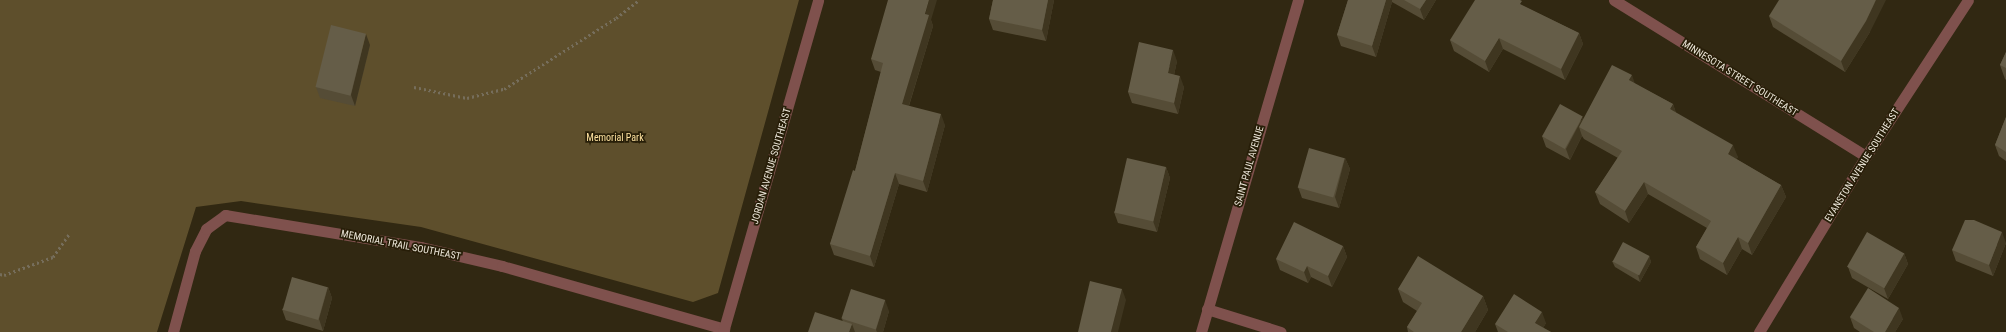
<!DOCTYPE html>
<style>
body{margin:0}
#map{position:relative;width:2006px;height:332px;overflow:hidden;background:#312812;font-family:"Roboto Condensed",sans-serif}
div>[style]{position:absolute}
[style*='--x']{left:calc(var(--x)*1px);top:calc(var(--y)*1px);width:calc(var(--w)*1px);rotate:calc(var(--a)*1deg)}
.green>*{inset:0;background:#5e4f2c}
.path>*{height:2.5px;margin-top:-1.25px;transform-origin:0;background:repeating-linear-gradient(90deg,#766e5c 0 2px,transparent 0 5px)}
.minor>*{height:11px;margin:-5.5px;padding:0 5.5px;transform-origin:5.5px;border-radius:5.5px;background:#7f514d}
.wall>*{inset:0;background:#554c36}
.shaded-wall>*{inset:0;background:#3f3620}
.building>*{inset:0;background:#655d48;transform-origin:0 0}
span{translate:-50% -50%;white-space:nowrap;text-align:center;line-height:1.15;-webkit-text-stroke:3.5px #271e08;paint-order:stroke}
.street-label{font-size:10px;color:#f0eadd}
.park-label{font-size:10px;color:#fde19f}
</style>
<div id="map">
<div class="green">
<div style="clip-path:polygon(0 0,799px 0,718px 293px,693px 302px,421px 227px,241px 201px,196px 207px,157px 332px,0 332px)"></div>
</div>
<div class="path">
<div style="--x:414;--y:87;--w:54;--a:11.7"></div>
<div style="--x:467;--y:98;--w:38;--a:-14"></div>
<div style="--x:504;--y:89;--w:133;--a:-32.4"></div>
<div style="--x:616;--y:18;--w:29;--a:-38"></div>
<div style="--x:0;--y:274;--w:4;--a:14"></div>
<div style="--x:4;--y:275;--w:52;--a:-20.2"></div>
<div style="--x:53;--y:257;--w:29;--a:-55"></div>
</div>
<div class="minor">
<div style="--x:1614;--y:0;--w:296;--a:31.8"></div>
<div style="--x:1207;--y:309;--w:77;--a:17.3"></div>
<div style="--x:173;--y:332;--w:84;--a:-74.8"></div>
<div style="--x:195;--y:251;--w:25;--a:-63"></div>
<div style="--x:206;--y:229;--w:24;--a:-36"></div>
<div style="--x:225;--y:215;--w:199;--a:9.3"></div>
<div style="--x:421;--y:247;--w:83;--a:13.2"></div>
<div style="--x:502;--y:266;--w:231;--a:15.8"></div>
<div style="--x:723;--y:332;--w:345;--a:-74"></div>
<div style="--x:1201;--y:332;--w:346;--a:-73.7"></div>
<div style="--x:1759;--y:332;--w:206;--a:-58.7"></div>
<div style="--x:1866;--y:156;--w:186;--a:-56.8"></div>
</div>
<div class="wall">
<div style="clip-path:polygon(993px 0,1054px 0,1046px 41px,993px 30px,989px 19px)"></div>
<div style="clip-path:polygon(1348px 0,1436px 0,1424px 20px,1392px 2px,1376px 57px,1341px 46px,1337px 35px)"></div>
<div style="clip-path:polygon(1523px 6px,1579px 33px,1583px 44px,1565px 80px,1503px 49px,1489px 72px,1454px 51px,1450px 40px)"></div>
<div style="clip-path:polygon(1769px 16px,1870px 32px,1845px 72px,1773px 27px)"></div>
<div style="clip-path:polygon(931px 20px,933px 26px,909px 106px,945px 125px,927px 192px,899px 184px,874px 267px,834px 255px,830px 244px,855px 171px,881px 72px,875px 70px,871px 59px)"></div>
<div style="clip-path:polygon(370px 45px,355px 106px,320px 98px,316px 87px)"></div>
<div style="clip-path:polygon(2006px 52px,2006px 80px,2005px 79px,2000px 65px)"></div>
<div style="clip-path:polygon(1177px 61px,1174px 75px,1184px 87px,1178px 114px,1132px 103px,1128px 92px)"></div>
<div style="clip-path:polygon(1635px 84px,1673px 104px,1676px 113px,1738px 157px,1736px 159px,1781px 185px,1786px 197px,1752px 255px,1742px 249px,1727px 275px,1700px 259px,1696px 247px,1707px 228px,1648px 194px,1629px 223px,1600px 204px,1595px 192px,1618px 158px,1584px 139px,1582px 136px,1570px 160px,1546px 147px,1542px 136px,1584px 119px)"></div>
<div style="clip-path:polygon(2006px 117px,2006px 161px,1999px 156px,1995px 145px)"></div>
<div style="clip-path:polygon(1345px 158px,1350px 169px,1339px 208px,1302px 198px,1298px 187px)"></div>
<div style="clip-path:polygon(1166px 167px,1170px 178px,1157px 232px,1118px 223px,1114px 212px)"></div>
<div style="clip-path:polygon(2006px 243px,1993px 276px,1956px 261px,1952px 250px)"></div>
<div style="clip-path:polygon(1343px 246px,1347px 257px,1332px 287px,1311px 277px,1308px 283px,1280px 270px,1276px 259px)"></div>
<div style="clip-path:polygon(1904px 253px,1908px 264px,1888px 299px,1852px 278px,1848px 267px)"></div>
<div style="clip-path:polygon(1649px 256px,1651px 262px,1640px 282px,1615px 267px,1612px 261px)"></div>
<div style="clip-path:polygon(328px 287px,332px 298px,323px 331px,286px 320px,282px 309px)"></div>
<div style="clip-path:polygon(1398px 289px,1483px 296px,1488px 310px,1475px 332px,1408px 332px,1407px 327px,1417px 311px,1403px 302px)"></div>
<div style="clip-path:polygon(889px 311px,883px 332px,808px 332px,843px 322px,842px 319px)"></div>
<div style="clip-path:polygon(1850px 317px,1903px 319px,1895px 332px,1860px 332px,1854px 328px)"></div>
<div style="clip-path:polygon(1546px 323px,1543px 328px,1551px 332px,1498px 332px,1495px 324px)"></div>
</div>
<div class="shaded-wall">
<div style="clip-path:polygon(929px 0,937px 0,931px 20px,933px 26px,906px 115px,902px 104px)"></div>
<div style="clip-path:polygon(1048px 0,1054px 0,1046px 41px,1042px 30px)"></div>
<div style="clip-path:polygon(1386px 0,1392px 0,1392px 2px,1376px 57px,1372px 46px)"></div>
<div style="clip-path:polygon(1426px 0,1436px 0,1424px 20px,1420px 9px)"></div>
<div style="clip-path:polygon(1876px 0,1886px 0,1870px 32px,1845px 72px,1841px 61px)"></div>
<div style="clip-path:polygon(1579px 33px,1583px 44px,1565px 80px,1561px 69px)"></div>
<div style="clip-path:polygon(366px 34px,370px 45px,355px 106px,351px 95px)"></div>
<div style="clip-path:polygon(1499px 38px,1503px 49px,1489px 72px,1485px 61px)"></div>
<div style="clip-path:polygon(1173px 50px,1177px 61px,1172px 84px,1168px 73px)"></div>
<div style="clip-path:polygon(1632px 75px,1636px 87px,1629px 80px)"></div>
<div style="clip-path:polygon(1180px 76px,1184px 87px,1178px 114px,1174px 103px)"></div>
<div style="clip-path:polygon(1673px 104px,1677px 116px,1670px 109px)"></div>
<div style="clip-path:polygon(941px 114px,945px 125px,927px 192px,923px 181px)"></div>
<div style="clip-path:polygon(1583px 117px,1587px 128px,1579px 127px,1582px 136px,1570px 160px,1566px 149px)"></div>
<div style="clip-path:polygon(1733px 145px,1738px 157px,1732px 166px,1728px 154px)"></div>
<div style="clip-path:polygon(1345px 158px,1350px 169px,1339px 208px,1335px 197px)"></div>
<div style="clip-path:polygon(1166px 167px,1170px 178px,1157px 232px,1153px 221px)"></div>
<div style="clip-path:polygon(895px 173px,899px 184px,874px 267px,870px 256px)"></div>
<div style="clip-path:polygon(1644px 182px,1648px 194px,1629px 223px,1625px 211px)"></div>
<div style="clip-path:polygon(1781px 185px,1786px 197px,1752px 255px,1748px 243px)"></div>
<div style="clip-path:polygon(2002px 232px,2006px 243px,1993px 276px,1989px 265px)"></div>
<div style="clip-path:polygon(1738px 237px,1742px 249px,1727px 275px,1723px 263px)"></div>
<div style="clip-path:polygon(1343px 246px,1347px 257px,1332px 287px,1328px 276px)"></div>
<div style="clip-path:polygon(1904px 253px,1908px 264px,1888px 299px,1884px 288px)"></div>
<div style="clip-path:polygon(1649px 256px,1651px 262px,1640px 282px,1638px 275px)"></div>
<div style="clip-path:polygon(1307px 266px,1311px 277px,1308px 283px,1304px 272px)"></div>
<div style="clip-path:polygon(328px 287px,332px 298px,323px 331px,319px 319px)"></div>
<div style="clip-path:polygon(1122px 289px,1126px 300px,1118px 332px,1111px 332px)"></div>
<div style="clip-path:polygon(1483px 296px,1488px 310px,1475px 332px,1461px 332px)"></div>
<div style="clip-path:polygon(885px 300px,889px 311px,883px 332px,877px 332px,876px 330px)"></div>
<div style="clip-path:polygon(1899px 308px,1903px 319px,1895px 332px,1885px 332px)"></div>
<div style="clip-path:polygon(1542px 312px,1546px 323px,1541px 332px,1535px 323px)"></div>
<div style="clip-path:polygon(852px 324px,855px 332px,849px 332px)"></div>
</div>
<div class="building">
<div style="clip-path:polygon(888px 0,929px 0,925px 14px,929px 15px,902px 104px,941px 114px,923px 181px,895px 173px,870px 256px,830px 244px,853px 170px,855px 171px,883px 63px,871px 59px)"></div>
<div style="clip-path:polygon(993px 0,1048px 0,1042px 30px,989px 19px)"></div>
<div style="clip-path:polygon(1348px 0,1386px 0,1372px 46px,1337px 35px)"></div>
<div style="clip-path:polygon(1404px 0,1426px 0,1420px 9px)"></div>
<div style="clip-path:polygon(1475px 0,1520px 0,1522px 1px,1520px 4px,1579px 33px,1561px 69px,1499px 38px,1485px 61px,1450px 40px)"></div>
<div style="clip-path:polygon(1779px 0,1876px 0,1866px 21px,1841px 61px,1769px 16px)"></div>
<div style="left:331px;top:25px;width:36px;height:64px;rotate:14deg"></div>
<div style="clip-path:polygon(1139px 42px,1173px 50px,1168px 73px,1180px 76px,1174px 103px,1128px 92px)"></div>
<div style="clip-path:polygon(2006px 52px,2006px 68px,2000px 65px)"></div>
<div style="clip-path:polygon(1612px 65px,1632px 75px,1629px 80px,1673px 104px,1670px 109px,1733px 145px,1728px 154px,1781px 185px,1748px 243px,1738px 237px,1723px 263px,1696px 247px,1711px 221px,1644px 182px,1625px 211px,1595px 192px,1622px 151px,1579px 127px)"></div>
<div style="left:1560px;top:104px;width:26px;height:37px;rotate:29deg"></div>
<div style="clip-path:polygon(2006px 117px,2006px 152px,1995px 145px)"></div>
<div style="left:1309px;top:148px;width:37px;height:41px;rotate:16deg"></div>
<div style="left:1127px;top:158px;width:40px;height:56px;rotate:13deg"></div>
<div style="clip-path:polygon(1965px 220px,1974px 220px,2002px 232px,1989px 265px,1952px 250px)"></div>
<div style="clip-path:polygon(1294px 222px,1343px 246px,1328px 276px,1307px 266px,1304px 272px,1276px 259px)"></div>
<div style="left:1867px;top:232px;width:43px;height:40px;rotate:30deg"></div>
<div style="left:1623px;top:242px;width:30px;height:22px;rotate:28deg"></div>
<div style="clip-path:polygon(1418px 256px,1483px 296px,1461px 332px,1414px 332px,1407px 327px,1422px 303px,1398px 289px)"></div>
<div style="left:292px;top:277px;width:37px;height:34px;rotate:16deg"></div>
<div style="clip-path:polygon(1090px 281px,1122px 289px,1111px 332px,1078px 332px)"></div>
<div style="clip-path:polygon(1868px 288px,1899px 308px,1885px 332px,1874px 332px,1850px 317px)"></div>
<div style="left:851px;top:289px;width:36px;height:31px;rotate:18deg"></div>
<div style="clip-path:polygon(1514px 294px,1542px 312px,1535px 323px,1551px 332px,1508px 332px,1495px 324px)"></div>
<div style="clip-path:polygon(815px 312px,852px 324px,849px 332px,808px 332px)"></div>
</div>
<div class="street-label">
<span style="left:1740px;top:78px;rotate:32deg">MINNESOTA STREET SOUTHEAST</span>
<span style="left:1862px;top:165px;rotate:-58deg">EVANSTON AVENUE SOUTHEAST</span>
<span style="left:771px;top:166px;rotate:-74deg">JORDAN AVENUE SOUTHEAST</span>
<span style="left:1249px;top:166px;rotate:-74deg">SAINT PAUL AVENUE</span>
<span style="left:401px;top:245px;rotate:11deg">MEMORIAL TRAIL SOUTHEAST</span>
</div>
<div class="park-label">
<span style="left:615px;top:138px">Memorial Park</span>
</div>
</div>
